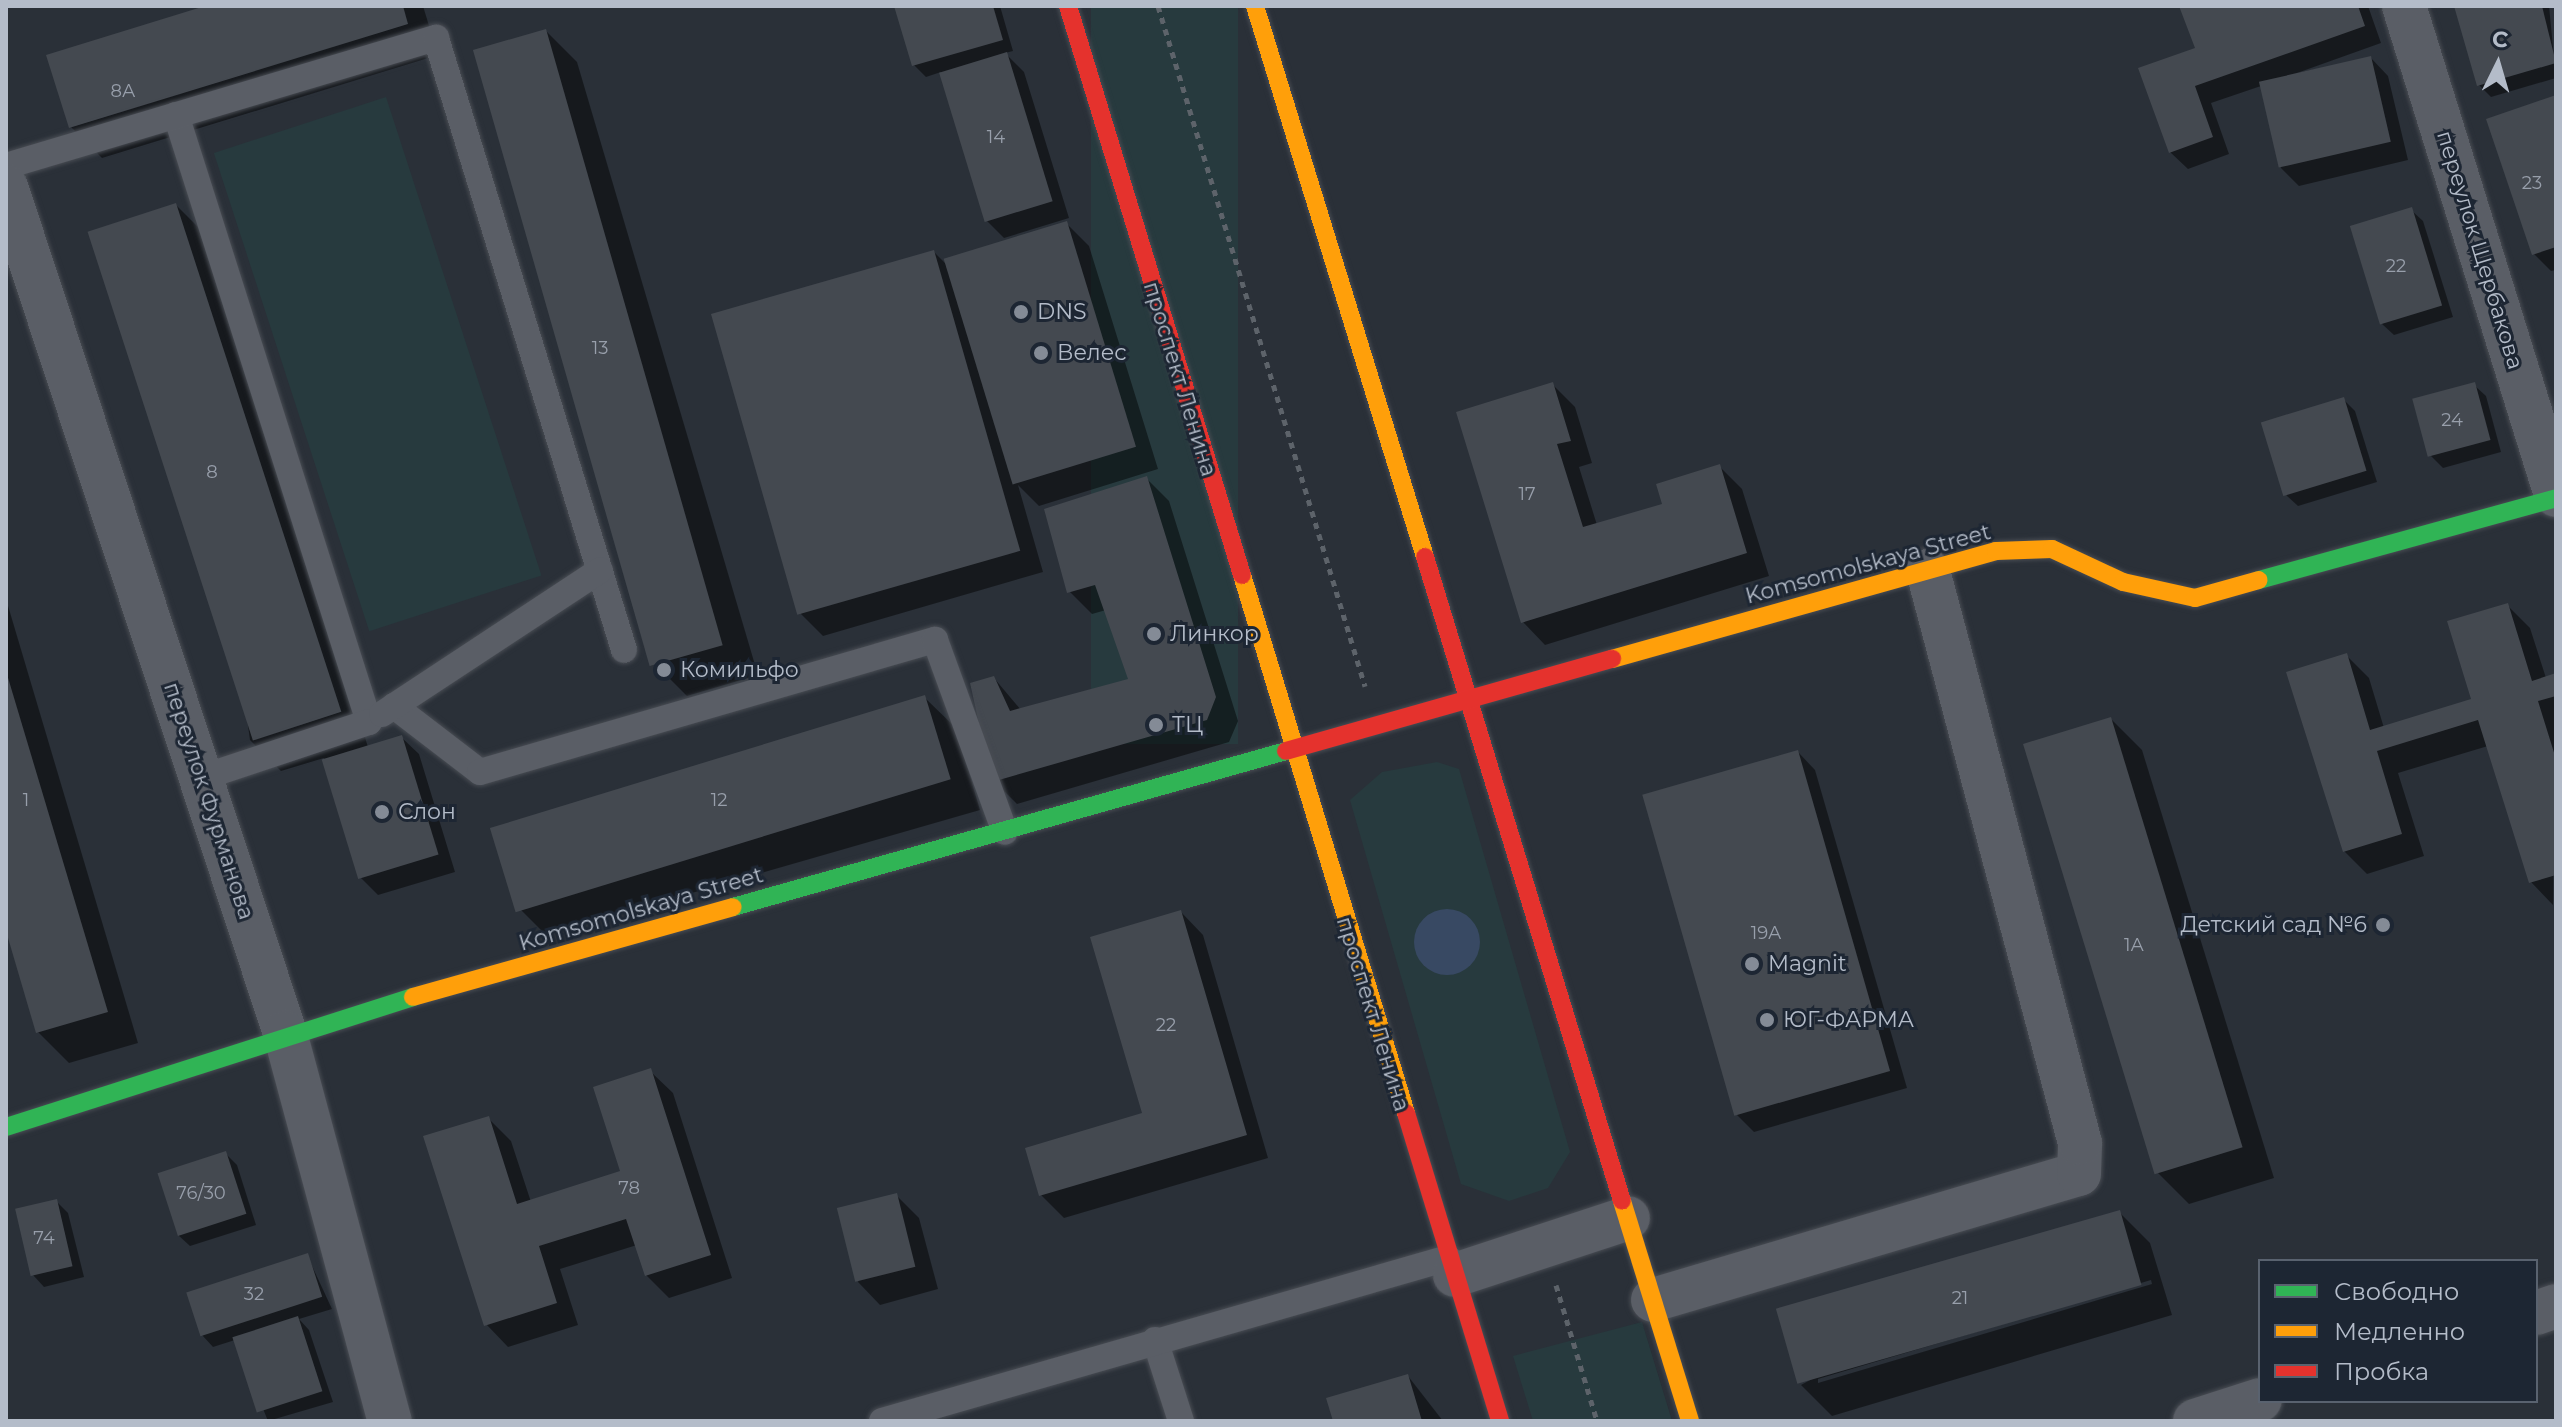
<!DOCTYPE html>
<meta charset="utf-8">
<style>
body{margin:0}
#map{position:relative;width:2562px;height:1427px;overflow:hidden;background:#2a3038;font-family:Montserrat,sans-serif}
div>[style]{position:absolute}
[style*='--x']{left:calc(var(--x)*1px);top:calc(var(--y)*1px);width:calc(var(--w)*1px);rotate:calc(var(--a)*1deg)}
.green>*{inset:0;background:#273a3e;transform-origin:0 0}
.water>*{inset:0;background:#384963}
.round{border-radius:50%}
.shadow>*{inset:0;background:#0007}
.building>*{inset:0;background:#444950;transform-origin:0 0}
.path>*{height:5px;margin-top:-2.5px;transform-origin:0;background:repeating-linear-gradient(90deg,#5d636a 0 6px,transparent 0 12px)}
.roads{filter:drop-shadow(0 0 2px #484c53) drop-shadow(0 0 2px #484c53)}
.lane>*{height:26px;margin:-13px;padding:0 13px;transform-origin:13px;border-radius:13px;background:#5a5e66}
.street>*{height:44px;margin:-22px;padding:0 22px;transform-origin:22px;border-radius:22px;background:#5a5e66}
.fast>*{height:18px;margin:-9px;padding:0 9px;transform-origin:9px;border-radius:9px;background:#30b455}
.slow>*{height:18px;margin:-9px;padding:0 9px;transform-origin:9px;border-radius:9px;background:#ff9f0a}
.jam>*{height:18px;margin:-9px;padding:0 9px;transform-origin:9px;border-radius:9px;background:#e5322d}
.dots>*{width:22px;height:22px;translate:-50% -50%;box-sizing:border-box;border:4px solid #1d2633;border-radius:50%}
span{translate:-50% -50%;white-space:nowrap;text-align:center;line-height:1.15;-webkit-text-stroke:6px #1d2633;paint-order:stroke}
.number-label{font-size:18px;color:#989fab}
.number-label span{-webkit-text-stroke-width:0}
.street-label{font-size:22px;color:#b4bcc9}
.poi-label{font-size:22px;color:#b4bcc9}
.left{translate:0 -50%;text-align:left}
.right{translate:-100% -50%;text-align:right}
.frame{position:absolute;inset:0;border:8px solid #b4bcc9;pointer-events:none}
.legend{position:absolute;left:2258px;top:1259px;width:280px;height:144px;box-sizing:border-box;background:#1d2633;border:2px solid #59626f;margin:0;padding:10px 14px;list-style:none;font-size:24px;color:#b4bcc9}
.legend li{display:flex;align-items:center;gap:16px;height:40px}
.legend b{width:40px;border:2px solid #59626f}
.north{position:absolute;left:2458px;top:24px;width:80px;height:80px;-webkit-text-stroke:6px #1d2633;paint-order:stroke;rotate:5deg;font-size:22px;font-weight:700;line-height:32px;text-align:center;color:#b4bcc9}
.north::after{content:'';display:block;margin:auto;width:28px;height:36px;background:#b4bcc9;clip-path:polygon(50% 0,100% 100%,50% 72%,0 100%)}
</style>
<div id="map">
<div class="green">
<div style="left:1091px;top:6px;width:147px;height:738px"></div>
<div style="left:386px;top:97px;width:503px;height:181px;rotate:72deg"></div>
<div style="clip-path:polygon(1437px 762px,1459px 769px,1570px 1152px,1548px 1188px,1509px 1201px,1461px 1184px,1350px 800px,1382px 772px)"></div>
<div style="clip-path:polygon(1642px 1322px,1672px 1421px,1533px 1421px,1513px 1356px)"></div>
</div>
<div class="water">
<div class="round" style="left:1414px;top:909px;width:66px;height:66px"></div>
</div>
<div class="shadow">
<div style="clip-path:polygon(212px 6px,423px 6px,438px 55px,102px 158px,71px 127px)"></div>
<div style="clip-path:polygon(896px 6px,1000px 6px,1013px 51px,1005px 53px,1024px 72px,1069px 218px,1004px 238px,986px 220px,941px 72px,926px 77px,914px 65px)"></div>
<div style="clip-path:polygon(2181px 6px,2368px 6px,2381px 43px,2297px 73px,2371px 58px,2388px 76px,2408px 160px,2299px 186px,2281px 168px,2261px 86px,2211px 103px,2229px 154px,2188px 169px,2170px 152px,2197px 49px)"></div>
<div style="clip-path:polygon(2456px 6px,2549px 6px,2556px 78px,2491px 97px,2479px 85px)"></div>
<div style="clip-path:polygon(546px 31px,577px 62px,758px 675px,687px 696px,656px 665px)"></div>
<div style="clip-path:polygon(2556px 97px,2556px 270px,2551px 271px,2534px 254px)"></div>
<div style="clip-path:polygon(176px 205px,207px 236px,368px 747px,401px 737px,419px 754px,455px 872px,378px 895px,361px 878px,324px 758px,281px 771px,250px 740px)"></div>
<div style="clip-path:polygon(2411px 210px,2423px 221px,2453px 317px,2394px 335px,2382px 324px)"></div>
<div style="clip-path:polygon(1066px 223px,1089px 246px,1158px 469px,1039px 506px,1018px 485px,1043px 572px,823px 636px,801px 614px,934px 252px,949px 267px)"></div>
<div style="clip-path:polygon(1552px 384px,1575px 407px,1592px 463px,1579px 467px,1597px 525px,1665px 505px,1720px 467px,1742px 489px,1769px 576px,1545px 645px,1523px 622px)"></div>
<div style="clip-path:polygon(2474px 385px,2486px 396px,2501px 452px,2443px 468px,2431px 456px)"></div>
<div style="clip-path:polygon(2343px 399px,2355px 411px,2377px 482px,2298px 506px,2286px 495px)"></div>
<div style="clip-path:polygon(1147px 479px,1169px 501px,1238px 721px,1229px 742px,1017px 804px,994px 781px,994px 678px,1021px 710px,1131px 680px,1106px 610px,1092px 614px,1069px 591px)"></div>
<div style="clip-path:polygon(6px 599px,138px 1043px,69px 1063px,38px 1032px,6px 924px)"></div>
<div style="clip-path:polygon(2507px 605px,2530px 628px,2546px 678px,2556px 675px,2553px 905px,2531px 882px,2488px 746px,2398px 773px,2424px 856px,2367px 874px,2344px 851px,2346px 655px,2369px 678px,2384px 728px,2474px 700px)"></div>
<div style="clip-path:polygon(925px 698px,956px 728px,980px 810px,546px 935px,515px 904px)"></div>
<div style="clip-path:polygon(2111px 719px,2142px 750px,2274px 1178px,2189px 1204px,2158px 1173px)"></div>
<div style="clip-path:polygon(1798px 752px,1815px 770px,1907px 1088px,1754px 1132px,1737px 1115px)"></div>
<div style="clip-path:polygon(1181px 912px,1203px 935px,1268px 1158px,1064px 1218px,1041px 1195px,1145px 1115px)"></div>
<div style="clip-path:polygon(650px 1071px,673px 1093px,732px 1278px,669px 1298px,646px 1275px,637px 1245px,560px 1269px,578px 1325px,508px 1347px,486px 1324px,488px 1118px,511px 1141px,531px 1202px,622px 1173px)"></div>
<div style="clip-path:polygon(226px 1154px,237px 1165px,256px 1225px,190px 1246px,178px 1235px)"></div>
<div style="clip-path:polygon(896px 1195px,919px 1218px,938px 1289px,880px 1305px,858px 1282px)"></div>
<div style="clip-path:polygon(56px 1201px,68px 1213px,84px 1277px,44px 1287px,33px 1275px)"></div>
<div style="clip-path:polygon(evenodd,2119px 1212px,2150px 1243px,2172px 1315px,1832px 1416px,1801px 1385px,2119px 1212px,2151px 1280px,2152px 1284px,1818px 1383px,1818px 1379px,2151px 1280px)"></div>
<div style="clip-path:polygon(307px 1255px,332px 1309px,299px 1319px,309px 1330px,333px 1402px,268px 1421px,235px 1340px,213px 1347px,202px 1335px)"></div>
<div style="clip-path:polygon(1408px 1376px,1443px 1421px,1335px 1421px)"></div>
</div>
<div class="building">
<div style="clip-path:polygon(205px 6px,403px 6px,408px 24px,69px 128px,46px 55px)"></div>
<div style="clip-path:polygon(894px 6px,993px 6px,1003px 40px,912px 66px)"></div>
<div style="clip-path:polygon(2179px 6px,2358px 6px,2365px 26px,2195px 86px,2213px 137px,2169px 153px,2138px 68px,2195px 48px)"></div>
<div style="clip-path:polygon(2454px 6px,2542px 6px,2556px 63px,2477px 86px)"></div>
<div style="left:546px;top:29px;width:641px;height:76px;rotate:74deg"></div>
<div style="left:1007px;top:52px;width:156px;height:71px;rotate:73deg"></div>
<div style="left:2371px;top:56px;width:88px;height:115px;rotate:77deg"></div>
<div style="clip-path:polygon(2556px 95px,2556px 247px,2532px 255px,2486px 119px)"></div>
<div style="left:176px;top:203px;width:535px;height:93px;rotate:72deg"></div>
<div style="left:2412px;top:207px;width:103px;height:65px;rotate:73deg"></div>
<div style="left:1067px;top:221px;width:236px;height:129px;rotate:73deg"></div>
<div style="left:934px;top:250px;width:313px;height:232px;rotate:74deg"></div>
<div style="clip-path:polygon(1553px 382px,1571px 441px,1557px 444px,1583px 527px,1662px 504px,1656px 484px,1720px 464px,1747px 553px,1521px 623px,1456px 412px)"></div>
<div style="left:2475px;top:382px;width:60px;height:65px;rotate:75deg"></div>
<div style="left:2344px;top:397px;width:77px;height:87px;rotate:73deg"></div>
<div style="clip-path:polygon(1147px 476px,1216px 697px,1207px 720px,992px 782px,970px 683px,994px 676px,1010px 711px,1128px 679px,1095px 585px,1067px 593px,1044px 509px)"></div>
<div style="clip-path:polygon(2508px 603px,2532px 681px,2556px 673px,2556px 696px,2538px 701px,2556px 759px,2556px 875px,2529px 883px,2478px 720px,2377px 751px,2402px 834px,2343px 852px,2286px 672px,2347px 653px,2370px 730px,2471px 699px,2447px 621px)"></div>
<div style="clip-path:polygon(6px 671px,108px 1012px,36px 1033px,6px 931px)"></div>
<div style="left:925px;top:695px;width:88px;height:455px;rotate:73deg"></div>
<div style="left:2111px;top:717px;width:450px;height:92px;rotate:73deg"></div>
<div style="left:402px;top:735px;width:125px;height:84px;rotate:73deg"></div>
<div style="left:1798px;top:750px;width:334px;height:162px;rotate:74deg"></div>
<div style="clip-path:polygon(1181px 910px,1247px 1135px,1039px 1196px,1025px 1148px,1142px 1113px,1090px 937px)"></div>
<div style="clip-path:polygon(651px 1068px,711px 1255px,645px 1276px,626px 1219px,539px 1246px,557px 1303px,484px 1326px,423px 1136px,489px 1116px,517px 1204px,620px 1171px,593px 1087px)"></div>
<div style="left:226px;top:1151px;width:66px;height:72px;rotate:72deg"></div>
<div style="left:897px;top:1193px;width:76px;height:62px;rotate:76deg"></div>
<div style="left:57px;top:1199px;width:69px;height:43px;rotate:77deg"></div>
<div style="left:2120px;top:1210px;width:78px;height:358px;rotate:74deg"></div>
<div style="left:308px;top:1253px;width:46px;height:128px;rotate:72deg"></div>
<div style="left:298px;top:1316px;width:79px;height:69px;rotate:72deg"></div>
<div style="clip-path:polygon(1408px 1374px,1422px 1421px,1333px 1421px,1326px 1398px)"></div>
</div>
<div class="path">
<div style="--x:1158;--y:6;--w:711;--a:73.07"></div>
<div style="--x:1556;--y:1285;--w:142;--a:73.2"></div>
</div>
<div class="roads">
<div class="lane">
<div style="--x:176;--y:115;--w:637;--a:72.36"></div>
<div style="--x:369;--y:722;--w:177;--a:161.6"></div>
<div style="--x:6;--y:166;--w:449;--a:-16.6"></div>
<div style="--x:436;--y:38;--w:640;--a:72.92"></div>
<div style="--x:394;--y:706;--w:108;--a:37.5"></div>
<div style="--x:480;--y:772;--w:474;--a:-16.2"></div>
<div style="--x:935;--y:640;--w:204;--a:70"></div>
<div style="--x:382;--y:714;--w:261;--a:-33.4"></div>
<div style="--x:1155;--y:1340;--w:85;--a:72.2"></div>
<div style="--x:882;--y:1421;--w:589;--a:-16.07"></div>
</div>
<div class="street">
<div style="--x:2404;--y:6;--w:512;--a:72.73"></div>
<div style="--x:6;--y:187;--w:891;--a:71.75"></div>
<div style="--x:285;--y:1033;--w:402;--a:74.9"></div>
<div style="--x:1455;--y:1275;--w:182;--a:-18.2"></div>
<div style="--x:1653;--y:1300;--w:444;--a:-16.5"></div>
<div style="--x:2079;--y:1174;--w:31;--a:-88"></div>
<div style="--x:2080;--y:1143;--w:592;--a:-104.88"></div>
<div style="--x:2536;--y:1313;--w:21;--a:-19"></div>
<div style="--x:2195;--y:1421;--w:68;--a:-17.9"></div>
</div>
<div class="fast">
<div style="--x:2259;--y:580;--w:308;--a:-15.4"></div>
<div style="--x:733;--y:907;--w:575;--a:-15.75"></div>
<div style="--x:6;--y:1127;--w:427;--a:-17.7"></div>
</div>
<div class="slow">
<div style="--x:1255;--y:6;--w:577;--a:72.85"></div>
<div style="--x:1242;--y:575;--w:562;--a:73.05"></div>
<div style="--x:1612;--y:659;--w:399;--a:-15.7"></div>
<div style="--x:1996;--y:551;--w:56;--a:-2"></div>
<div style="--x:2052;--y:549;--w:78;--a:24.9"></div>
<div style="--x:2123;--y:582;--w:74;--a:12.5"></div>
<div style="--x:2195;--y:598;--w:66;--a:-15.7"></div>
<div style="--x:413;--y:997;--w:332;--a:-15.7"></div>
<div style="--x:1622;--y:1201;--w:230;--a:72.8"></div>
</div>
<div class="jam">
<div style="--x:1068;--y:6;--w:595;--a:73"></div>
<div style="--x:1425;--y:557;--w:673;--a:72.99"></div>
<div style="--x:1286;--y:751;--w:339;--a:-15.8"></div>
<div style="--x:1406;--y:1113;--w:322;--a:73"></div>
</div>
</div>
<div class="dots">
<div style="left:1021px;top:312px;background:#848b96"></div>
<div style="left:1041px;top:353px;background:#848b96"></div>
<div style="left:1154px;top:634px;background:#848b96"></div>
<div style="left:664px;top:670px;background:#848b96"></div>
<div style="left:1156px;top:725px;background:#848b96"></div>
<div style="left:382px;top:812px;background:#848b96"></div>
<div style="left:2383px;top:925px;background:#848b96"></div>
<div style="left:1752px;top:964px;background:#848b96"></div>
<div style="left:1767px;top:1020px;background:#848b96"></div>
</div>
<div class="number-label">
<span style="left:123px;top:91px">8А</span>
<span style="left:996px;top:137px">14</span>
<span style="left:2532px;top:183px">23</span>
<span style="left:2396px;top:266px">22</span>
<span style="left:600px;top:348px">13</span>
<span style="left:2452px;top:420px">24</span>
<span style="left:212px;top:472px">8</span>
<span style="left:1527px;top:494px">17</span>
<span style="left:26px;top:800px">1</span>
<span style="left:719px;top:800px">12</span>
<span style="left:1766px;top:933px">19А</span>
<span style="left:2134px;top:945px">1А</span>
<span style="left:1166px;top:1025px">22</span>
<span style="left:629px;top:1188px">78</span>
<span style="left:201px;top:1193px">76/30</span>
<span style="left:44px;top:1238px">74</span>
<span style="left:254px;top:1294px">32</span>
<span style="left:1960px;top:1298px">21</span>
</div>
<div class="street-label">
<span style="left:2480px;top:250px;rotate:73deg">переулок Щербакова</span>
<span style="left:1180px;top:379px;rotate:73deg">проспект Ленина</span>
<span style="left:1868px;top:564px;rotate:-15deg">Komsomolskaya Street</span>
<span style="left:209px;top:801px;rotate:72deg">переулок Фурманова</span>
<span style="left:641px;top:909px;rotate:-16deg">Komsomolskaya Street</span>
<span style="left:1373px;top:1014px;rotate:73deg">проспект Ленина</span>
</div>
<div class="poi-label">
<span class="left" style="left:1037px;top:312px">DNS</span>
<span class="left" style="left:1057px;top:353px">Велес</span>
<span class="left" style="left:1170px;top:634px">Линкор</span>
<span class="left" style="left:680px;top:670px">Комильфо</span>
<span class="left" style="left:1172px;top:725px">ТЦ</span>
<span class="left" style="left:398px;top:812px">Слон</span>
<span class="right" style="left:2367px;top:925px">Детский сад №6</span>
<span class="left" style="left:1768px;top:964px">Magnit</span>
<span class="left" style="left:1783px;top:1020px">ЮГ-ФАРМА</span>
</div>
<div class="frame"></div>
<ul class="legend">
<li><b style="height:10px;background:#30b455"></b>Свободно</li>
<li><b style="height:10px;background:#ff9f0a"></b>Медленно</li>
<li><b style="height:10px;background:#e5322d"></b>Пробка</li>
</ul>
<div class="north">С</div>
</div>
